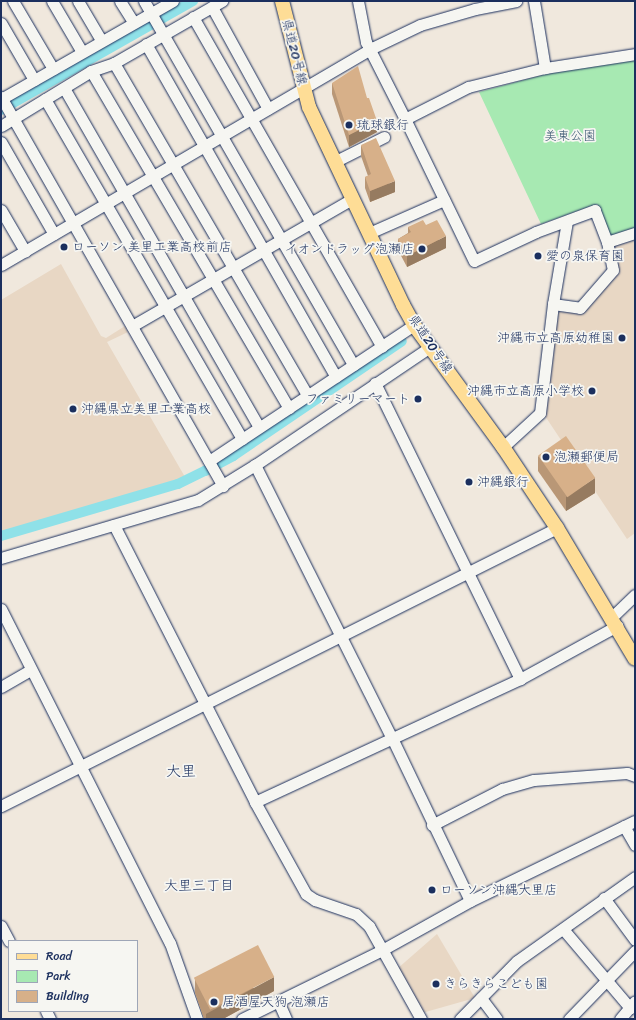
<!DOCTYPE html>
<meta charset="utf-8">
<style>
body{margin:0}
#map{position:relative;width:636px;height:1020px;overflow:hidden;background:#f0e8dd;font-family:Sriracha,"Klee One",sans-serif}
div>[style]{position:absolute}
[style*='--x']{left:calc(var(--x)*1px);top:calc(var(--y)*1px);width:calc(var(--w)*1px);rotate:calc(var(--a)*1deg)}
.built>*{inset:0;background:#e8d7c4}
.green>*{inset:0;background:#a7e9b2}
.canal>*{height:10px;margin:-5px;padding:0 5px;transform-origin:5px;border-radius:5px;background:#8fe1e8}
.roads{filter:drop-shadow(0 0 1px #1b2f5e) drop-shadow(0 0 1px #1b2f5e)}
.minor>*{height:11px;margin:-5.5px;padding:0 5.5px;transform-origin:5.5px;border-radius:5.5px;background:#f6f6f2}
.major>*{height:14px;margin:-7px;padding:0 7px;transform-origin:7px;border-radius:7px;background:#fedd96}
.wall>*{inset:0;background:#b99776}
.shaded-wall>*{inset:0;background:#967b60}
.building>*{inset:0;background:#d7b089;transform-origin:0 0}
.dots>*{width:11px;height:11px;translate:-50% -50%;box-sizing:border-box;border:2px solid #f6f6f2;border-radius:50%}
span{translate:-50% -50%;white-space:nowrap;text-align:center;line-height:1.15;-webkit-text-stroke:3.5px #f6f6f2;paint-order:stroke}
.street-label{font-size:13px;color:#1b2f5e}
.poi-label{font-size:13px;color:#1b2f5e}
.left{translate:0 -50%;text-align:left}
.right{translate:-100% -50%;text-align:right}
.park-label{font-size:13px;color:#37546f}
.neighbourhood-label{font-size:14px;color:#1b2f5e}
.quarter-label{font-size:15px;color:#1b2f5e}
.frame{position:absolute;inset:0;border:2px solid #1b2f5e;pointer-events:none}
.legend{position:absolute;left:8px;top:940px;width:130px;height:72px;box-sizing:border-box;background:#f6f6f2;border:1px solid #9ea6b7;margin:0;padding:5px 7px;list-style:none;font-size:12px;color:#1b2f5e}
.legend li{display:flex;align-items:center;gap:8px;height:20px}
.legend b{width:20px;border:1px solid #9ea6b7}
</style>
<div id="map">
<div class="built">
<div style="clip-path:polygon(635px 238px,635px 533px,627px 539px,543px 413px,550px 396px,548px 386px,556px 309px,581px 313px,618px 272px,612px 245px)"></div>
<div style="clip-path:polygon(61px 264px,101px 336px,106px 338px,125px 326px,128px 332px,107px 342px,185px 477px,1px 533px,1px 300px)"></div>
<div style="clip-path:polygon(437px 934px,475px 998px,422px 1013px,397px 969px)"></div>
</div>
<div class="green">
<div style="clip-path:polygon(635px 59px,635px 228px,610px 236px,597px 204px,541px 224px,479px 92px,546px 74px)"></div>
</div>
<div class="canal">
<div style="--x:1;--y:110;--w:221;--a:-29.6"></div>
<div style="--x:1;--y:536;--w:184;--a:-16.4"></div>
<div style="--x:178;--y:484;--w:30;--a:-26"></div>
<div style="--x:205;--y:471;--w:32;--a:-28"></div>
<div style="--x:233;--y:456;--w:204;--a:-34.2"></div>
</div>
<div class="roads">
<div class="minor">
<div style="--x:13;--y:1;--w:79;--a:59.5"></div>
<div style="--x:52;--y:1;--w:59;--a:59.5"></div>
<div style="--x:78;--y:1;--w:45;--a:59.5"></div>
<div style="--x:120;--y:1;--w:25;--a:58"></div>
<div style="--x:144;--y:1;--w:420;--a:60.1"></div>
<div style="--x:358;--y:1;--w:42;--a:79"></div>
<div style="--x:366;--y:42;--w:86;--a:63.1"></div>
<div style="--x:534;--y:1;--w:68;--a:80.7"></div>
<div style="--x:212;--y:7;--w:116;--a:61.2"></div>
<div style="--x:193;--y:17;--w:380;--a:60.2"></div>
<div style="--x:1;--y:23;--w:66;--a:59.9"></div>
<div style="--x:146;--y:44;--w:383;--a:60.3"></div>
<div style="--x:114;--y:63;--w:384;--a:59.8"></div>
<div style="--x:91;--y:71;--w:391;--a:59.6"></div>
<div style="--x:64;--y:88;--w:391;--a:60.1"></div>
<div style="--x:1;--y:97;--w:448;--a:60.3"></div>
<div style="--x:1;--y:99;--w:198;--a:-29.7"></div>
<div style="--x:45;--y:99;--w:393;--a:59.9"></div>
<div style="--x:1;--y:126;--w:105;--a:-31.4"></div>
<div style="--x:91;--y:71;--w:24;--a:-19"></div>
<div style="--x:114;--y:63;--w:125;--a:-29.9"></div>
<div style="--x:1;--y:142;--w:106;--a:60.1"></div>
<div style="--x:334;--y:162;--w:56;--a:-26.6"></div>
<div style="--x:1;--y:210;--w:48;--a:59.7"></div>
<div style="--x:369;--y:233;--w:82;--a:-23.7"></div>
<div style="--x:607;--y:242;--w:29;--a:-18"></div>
<div style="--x:1;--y:265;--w:428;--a:-30.3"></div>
<div style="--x:370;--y:49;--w:55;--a:-25.6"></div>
<div style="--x:420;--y:25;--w:57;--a:-16.2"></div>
<div style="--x:475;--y:9;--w:42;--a:-11"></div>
<div style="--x:553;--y:304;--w:84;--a:-80.4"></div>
<div style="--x:132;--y:326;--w:254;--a:-30"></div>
<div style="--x:375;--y:383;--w:330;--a:63.9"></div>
<div style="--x:503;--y:447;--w:50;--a:-42.6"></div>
<div style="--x:540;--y:413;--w:110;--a:-83.2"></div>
<div style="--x:553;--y:304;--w:27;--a:8"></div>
<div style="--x:580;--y:308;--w:50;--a:-49"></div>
<div style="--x:613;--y:270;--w:29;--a:-102"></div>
<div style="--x:607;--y:242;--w:34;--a:-111"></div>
<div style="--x:595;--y:210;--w:63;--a:159.6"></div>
<div style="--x:536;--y:232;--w:68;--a:154.9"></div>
<div style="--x:474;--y:261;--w:158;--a:-115.9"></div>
<div style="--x:405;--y:119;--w:71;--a:-26.9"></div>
<div style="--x:468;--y:87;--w:79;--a:-13.9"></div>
<div style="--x:545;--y:68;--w:91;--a:-8.8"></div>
<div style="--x:209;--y:461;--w:246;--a:-33.6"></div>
<div style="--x:255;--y:465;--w:308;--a:63.4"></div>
<div style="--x:393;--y:740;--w:178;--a:64.4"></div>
<div style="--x:114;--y:525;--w:311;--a:63"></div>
<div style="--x:255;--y:802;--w:105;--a:61"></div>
<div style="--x:306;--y:894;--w:11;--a:34"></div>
<div style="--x:315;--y:900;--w:43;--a:18.9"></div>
<div style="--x:356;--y:914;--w:18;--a:43"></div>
<div style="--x:369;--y:926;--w:107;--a:60.8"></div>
<div style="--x:1;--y:558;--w:205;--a:-16.4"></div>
<div style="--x:198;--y:500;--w:67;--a:-31.6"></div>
<div style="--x:255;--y:465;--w:211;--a:-34"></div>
<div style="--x:1;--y:609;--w:374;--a:63.2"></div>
<div style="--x:170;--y:943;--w:81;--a:70.4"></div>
<div style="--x:612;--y:617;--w:32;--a:-44"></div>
<div style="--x:1;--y:687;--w:34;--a:-30"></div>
<div style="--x:255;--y:802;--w:292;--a:-24.9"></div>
<div style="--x:520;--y:679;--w:111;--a:-28.7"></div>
<div style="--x:1;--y:806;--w:622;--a:-26.57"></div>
<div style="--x:432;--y:825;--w:79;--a:-27.2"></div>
<div style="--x:502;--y:789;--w:33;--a:-16"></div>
<div style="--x:534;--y:780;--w:93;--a:-4.3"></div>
<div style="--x:627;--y:773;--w:9;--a:21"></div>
<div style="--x:624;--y:826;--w:22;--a:60"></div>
<div style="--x:604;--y:898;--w:52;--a:53.6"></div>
<div style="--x:1;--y:926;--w:17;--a:62"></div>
<div style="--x:563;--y:929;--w:104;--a:49.7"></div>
<div style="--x:481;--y:998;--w:26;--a:53"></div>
<div style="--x:278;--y:1001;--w:20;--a:66"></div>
<div style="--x:46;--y:1011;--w:9;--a:63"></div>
<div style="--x:242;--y:1019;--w:156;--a:-26.2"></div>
<div style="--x:382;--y:950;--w:101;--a:-29.1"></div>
<div style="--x:470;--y:901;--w:183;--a:-25.9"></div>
<div style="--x:460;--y:1019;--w:81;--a:-45.5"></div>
<div style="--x:517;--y:961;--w:145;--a:-35.4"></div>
<div style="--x:569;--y:1019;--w:95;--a:-45.9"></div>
<div style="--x:620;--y:1019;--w:23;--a:-50"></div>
</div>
<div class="major">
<div style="--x:282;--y:1;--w:109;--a:75.7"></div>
<div style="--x:309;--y:107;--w:219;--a:64.6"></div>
<div style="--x:403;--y:305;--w:23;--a:61"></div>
<div style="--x:414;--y:325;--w:151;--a:53.9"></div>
<div style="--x:503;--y:447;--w:97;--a:56.3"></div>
<div style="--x:557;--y:528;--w:152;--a:59.2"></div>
</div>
</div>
<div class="wall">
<div style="clip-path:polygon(332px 83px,367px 98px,377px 132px,349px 147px,332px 94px)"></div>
<div style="clip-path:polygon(361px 145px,395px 192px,370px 202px,365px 188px,365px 177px,368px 176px,361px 156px)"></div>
<div style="clip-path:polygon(426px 225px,446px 248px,407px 267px,398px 250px,398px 239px,408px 233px,408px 227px)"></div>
<div style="clip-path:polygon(538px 456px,595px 493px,566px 511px,538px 471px)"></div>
<div style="clip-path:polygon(195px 979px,274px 991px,223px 1019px,204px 1019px,195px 993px)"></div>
</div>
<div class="shaded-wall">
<div style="clip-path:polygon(377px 121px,377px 132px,349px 147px,349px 135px)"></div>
<div style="clip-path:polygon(395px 181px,395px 192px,370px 202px,370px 191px)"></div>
<div style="clip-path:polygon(446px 236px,446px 248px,407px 267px,407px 256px)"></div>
<div style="clip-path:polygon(595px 478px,595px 493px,566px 511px,566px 497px)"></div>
<div style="clip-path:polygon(274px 977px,274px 991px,223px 1019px,206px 1019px,206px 1014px)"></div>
</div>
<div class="building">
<div style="clip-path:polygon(358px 66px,367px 98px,369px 98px,377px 121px,349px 135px,332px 83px)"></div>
<div style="clip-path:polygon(376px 138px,395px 181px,370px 191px,365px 177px,371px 174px,361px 145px)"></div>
<div style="clip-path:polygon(423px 220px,426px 225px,437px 220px,446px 236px,407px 256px,398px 239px,411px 232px,408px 227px)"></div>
<div style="left:566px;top:436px;width:51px;height:34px;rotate:55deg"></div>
<div style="left:258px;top:945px;width:36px;height:72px;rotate:63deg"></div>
</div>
<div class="dots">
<div style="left:349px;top:125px;background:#1b2f5e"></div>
<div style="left:64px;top:247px;background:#1b2f5e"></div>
<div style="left:422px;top:249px;background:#1b2f5e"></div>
<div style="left:538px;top:256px;background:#1b2f5e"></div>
<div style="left:622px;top:338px;background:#1b2f5e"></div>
<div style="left:592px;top:391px;background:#1b2f5e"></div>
<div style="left:418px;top:399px;background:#1b2f5e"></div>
<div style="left:73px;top:409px;background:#1b2f5e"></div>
<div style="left:546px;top:457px;background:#1b2f5e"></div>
<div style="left:469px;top:482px;background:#1b2f5e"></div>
<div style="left:432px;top:890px;background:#1b2f5e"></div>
<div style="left:436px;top:984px;background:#1b2f5e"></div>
<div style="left:214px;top:1002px;background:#1b2f5e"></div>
</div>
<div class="street-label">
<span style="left:294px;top:52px;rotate:76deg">県道20号線</span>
<span style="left:430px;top:344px;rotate:56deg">県道20号線</span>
</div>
<div class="poi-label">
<span class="left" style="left:357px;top:125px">琉球銀行</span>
<span class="left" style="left:72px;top:247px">ローソン 美里工業高校前店</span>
<span class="right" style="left:414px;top:249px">イオンドラッグ泡瀬店</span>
<span class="left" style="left:546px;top:256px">愛の泉保育園</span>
<span class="right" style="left:614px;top:338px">沖縄市立高原幼稚園</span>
<span class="right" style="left:584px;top:391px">沖縄市立高原小学校</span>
<span class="right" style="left:410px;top:399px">ファミリーマート</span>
<span class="left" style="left:81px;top:409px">沖縄県立美里工業高校</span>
<span class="left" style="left:554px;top:457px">泡瀬郵便局</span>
<span class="left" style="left:477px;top:482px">沖縄銀行</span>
<span class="left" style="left:440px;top:890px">ローソン沖縄大里店</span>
<span class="left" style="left:444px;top:984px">きらきらこども園</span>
<span class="left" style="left:222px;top:1002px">居酒屋天狗 泡瀬店</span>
</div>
<div class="park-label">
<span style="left:570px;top:136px">美東公園</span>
</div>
<div class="neighbourhood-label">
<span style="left:199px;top:886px">大里三丁目</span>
</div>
<div class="quarter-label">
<span style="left:181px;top:772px">大里</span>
</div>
<div class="frame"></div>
<ul class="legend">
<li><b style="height:5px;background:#fedd96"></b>Road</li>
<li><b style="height:11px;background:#a7e9b2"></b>Park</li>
<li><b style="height:11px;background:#d7b089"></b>Building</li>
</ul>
</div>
